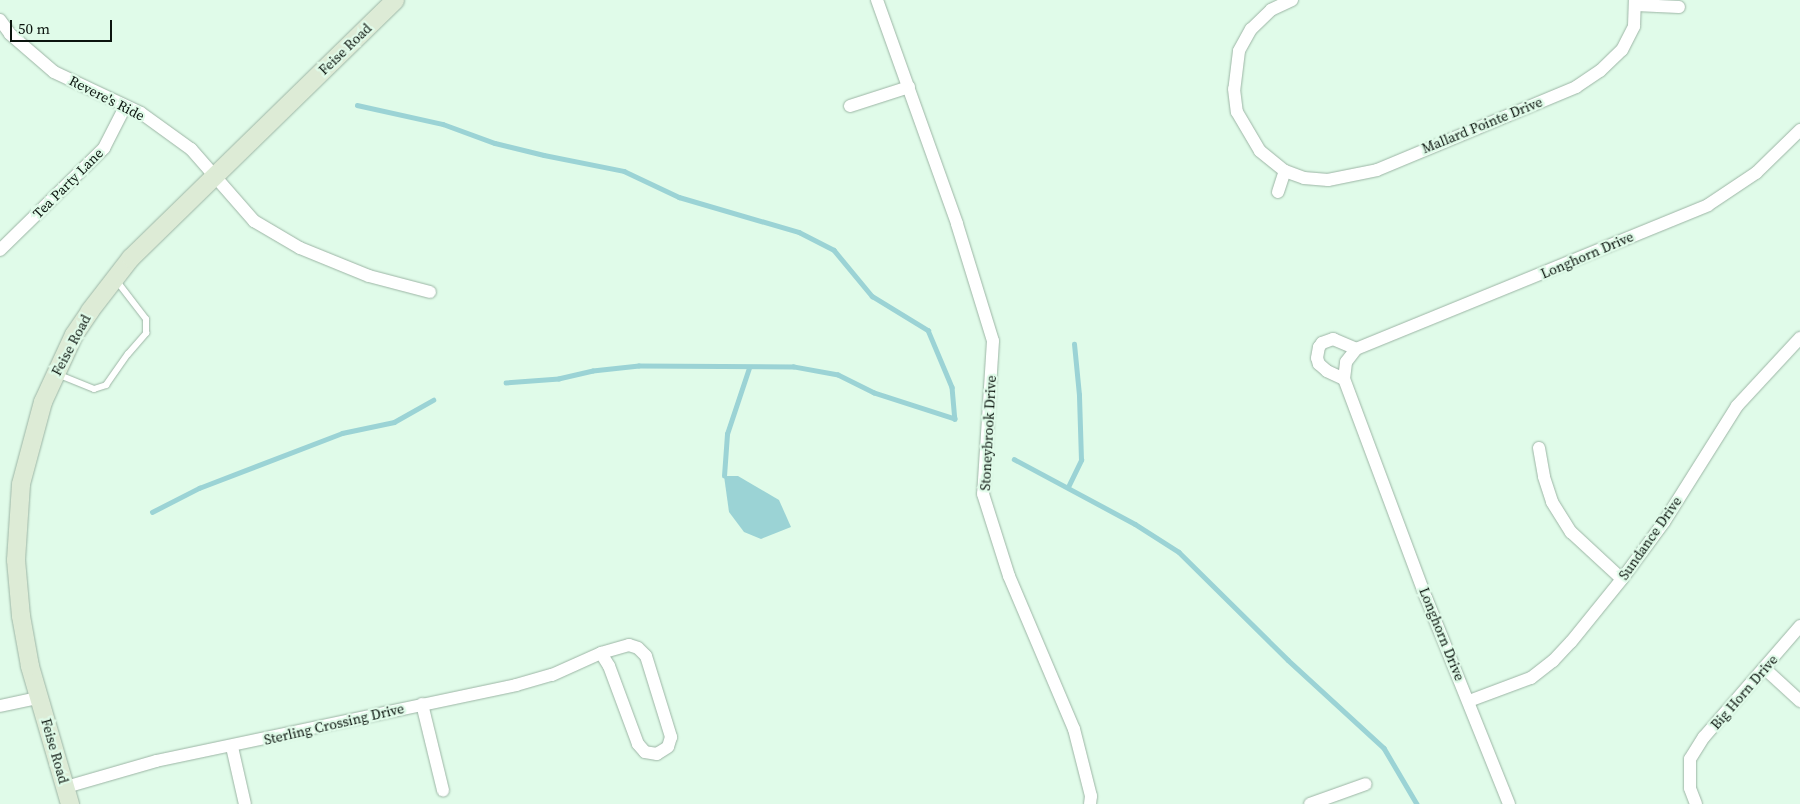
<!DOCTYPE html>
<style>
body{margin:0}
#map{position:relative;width:1800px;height:804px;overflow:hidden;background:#e0fbe9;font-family:"Source Serif 4",serif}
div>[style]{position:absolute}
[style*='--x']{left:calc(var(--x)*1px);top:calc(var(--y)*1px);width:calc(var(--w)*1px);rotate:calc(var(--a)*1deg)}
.water>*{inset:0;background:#9bd3d5}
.stream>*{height:4.5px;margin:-2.25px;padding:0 2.25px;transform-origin:2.25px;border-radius:2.25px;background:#9bd3d5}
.roads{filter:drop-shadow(0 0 1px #9cb5a5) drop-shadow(0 0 1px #9cb5a5)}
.lane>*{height:6px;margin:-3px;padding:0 3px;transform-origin:3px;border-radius:3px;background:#fff}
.street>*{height:12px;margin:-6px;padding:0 6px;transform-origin:6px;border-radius:6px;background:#fff}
.secondary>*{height:18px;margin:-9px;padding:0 9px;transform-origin:9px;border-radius:9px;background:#ddebd6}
span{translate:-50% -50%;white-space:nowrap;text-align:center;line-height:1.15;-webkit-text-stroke:4.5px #e0fbe9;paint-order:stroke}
.street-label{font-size:14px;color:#0b140e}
.scale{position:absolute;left:10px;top:20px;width:102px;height:22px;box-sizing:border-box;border:2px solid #0b140e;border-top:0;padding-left:6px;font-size:15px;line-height:18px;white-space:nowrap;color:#0b140e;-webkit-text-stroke:4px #e0fbe9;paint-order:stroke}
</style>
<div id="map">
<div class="water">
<div style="clip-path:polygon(724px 476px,738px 476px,779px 500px,791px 527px,761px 539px,744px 532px,729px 512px)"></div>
</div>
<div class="stream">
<div style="--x:357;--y:105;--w:88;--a:12.5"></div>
<div style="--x:443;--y:124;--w:55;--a:20.1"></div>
<div style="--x:495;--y:143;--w:50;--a:13.8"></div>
<div style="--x:544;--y:155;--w:82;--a:11.3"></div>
<div style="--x:624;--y:171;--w:61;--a:25.3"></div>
<div style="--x:679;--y:197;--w:125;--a:16.3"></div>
<div style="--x:799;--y:232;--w:39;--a:27"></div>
<div style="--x:834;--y:250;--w:60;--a:50.4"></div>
<div style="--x:872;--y:296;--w:66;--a:31.3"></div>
<div style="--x:928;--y:330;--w:62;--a:67.2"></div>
<div style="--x:952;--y:387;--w:32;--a:85"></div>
<div style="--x:955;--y:419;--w:85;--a:-162.2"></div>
<div style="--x:874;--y:393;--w:40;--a:-153.4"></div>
<div style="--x:838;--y:375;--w:45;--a:-169.7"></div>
<div style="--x:794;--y:367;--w:155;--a:-179.6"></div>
<div style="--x:639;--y:366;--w:46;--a:173.8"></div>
<div style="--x:593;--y:371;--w:35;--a:167"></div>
<div style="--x:559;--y:379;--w:53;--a:175.7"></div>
<div style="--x:1014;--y:459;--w:137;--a:28.2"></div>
<div style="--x:1135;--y:524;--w:52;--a:32.5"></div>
<div style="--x:1179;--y:552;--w:153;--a:44.7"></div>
<div style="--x:1288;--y:660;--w:130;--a:42.5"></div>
<div style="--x:1384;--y:748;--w:65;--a:59.5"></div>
<div style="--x:724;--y:476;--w:42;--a:-85.9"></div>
<div style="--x:727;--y:434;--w:70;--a:-71.6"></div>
<div style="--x:1068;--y:487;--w:30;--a:-64"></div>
<div style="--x:1081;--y:460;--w:65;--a:-91.8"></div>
<div style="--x:1079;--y:395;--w:51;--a:-95.6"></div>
<div style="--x:152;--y:512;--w:53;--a:-27.1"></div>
<div style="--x:199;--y:488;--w:153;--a:-21"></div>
<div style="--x:342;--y:433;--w:53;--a:-11.9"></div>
<div style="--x:394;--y:422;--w:45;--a:-29.4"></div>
</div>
<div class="roads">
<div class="lane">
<div style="--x:57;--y:374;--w:40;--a:22"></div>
<div style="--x:94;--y:389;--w:13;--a:-18"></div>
<div style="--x:106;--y:385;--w:38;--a:-55"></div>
<div style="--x:128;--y:354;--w:28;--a:-49"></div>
<div style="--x:146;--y:333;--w:14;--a:-90"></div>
<div style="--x:146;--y:319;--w:49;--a:-127.6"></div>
</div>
<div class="street">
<div style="--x:877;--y:0;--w:238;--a:70.3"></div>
<div style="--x:957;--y:224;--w:122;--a:72.9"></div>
<div style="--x:993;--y:341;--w:153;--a:93.7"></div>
<div style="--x:983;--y:494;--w:86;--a:72.4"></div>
<div style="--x:1009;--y:576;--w:166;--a:67"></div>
<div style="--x:1074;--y:729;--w:69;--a:75.8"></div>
<div style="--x:1091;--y:796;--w:8;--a:97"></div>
<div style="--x:1292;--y:0;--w:23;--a:155"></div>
<div style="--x:1271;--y:10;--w:28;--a:136"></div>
<div style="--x:1251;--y:29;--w:25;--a:119"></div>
<div style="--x:1239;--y:51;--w:38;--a:97"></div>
<div style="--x:1234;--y:89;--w:23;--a:83"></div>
<div style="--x:1237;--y:112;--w:45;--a:59.5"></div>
<div style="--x:1260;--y:151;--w:32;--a:39"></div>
<div style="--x:1285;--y:171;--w:20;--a:20"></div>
<div style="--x:1304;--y:178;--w:24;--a:5"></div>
<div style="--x:1328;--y:180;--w:50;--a:-11.5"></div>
<div style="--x:1377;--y:170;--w:216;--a:-22.6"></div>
<div style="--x:1576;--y:87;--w:29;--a:-34"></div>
<div style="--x:1600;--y:71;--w:30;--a:-44"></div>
<div style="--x:1622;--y:50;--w:27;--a:-63"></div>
<div style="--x:1634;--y:26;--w:26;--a:-88"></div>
<div style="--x:1636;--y:5;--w:43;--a:2.7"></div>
<div style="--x:0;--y:20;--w:17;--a:54"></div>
<div style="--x:10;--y:34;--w:58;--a:40.8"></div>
<div style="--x:54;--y:72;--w:96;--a:25.2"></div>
<div style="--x:141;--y:113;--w:62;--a:35.8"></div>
<div style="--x:191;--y:149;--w:96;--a:48.8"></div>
<div style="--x:254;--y:221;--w:53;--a:30.4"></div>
<div style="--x:300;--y:248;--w:74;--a:22.1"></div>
<div style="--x:369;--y:276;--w:63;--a:14.7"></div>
<div style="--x:850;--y:106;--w:62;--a:-17.9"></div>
<div style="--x:1278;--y:192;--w:22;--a:-72"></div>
<div style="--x:0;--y:250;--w:146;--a:-44.4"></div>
<div style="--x:104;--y:148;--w:46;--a:-62.9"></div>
<div style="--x:1344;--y:379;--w:19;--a:-155"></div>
<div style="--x:1327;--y:371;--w:11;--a:-139"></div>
<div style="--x:1319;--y:364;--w:6;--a:-108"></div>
<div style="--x:1317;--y:358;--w:11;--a:-80"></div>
<div style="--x:1319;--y:347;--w:5;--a:-53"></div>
<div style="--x:1322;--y:343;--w:12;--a:-20"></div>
<div style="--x:1333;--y:339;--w:25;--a:23"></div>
<div style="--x:1539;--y:448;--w:29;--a:80"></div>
<div style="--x:1544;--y:477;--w:26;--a:72"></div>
<div style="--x:1552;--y:502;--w:36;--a:58"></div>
<div style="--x:1571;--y:532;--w:69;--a:42.7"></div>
<div style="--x:1764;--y:668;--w:49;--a:42.5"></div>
<div style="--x:1469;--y:701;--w:66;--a:-20.4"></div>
<div style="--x:1531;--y:678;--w:28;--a:-38"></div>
<div style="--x:1553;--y:661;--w:26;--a:-47"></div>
<div style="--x:1571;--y:642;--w:81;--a:-51"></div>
<div style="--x:1622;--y:579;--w:71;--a:-53.6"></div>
<div style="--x:1664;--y:522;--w:137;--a:-57.8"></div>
<div style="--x:1737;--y:406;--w:93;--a:-47.2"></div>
<div style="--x:422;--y:704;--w:89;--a:76.3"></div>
<div style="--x:0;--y:706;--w:40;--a:-12"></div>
<div style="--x:232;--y:747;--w:58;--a:77.2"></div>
<div style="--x:66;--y:787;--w:94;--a:-16.1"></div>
<div style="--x:156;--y:761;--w:368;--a:-11.9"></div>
<div style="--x:516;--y:685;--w:37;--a:-16"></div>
<div style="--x:552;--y:675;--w:54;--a:-24.2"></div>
<div style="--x:601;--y:653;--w:29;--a:-16"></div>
<div style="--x:629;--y:645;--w:9;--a:18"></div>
<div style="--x:638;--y:648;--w:11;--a:45"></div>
<div style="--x:646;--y:656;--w:85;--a:72.8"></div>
<div style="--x:671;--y:737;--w:10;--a:107"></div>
<div style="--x:668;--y:747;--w:13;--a:148"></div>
<div style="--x:657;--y:754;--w:12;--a:-171"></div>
<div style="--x:645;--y:752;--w:11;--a:-131"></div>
<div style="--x:638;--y:744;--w:83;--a:-110.4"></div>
<div style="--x:609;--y:666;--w:15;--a:-122"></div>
<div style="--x:1310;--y:804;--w:59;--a:-19.7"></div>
<div style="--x:1509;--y:804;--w:222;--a:-111.9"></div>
<div style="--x:1426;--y:598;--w:234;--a:-110.5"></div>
<div style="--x:1344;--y:379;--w:17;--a:-83"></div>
<div style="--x:1346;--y:362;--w:16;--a:-52"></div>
<div style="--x:1356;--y:349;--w:380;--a:-22.2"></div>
<div style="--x:1708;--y:205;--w:58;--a:-33.7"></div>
<div style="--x:1756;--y:173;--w:62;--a:-44.3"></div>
<div style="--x:1696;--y:804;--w:17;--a:-111"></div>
<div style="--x:1690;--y:788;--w:29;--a:-90"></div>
<div style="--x:1690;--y:759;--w:26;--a:-58"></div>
<div style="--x:1704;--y:737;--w:147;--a:-49.1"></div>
</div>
<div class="secondary">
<div style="--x:70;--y:804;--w:144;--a:-106.2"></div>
<div style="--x:30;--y:666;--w:51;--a:-100.2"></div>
<div style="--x:21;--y:616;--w:56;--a:-95.1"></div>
<div style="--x:16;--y:560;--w:76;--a:-86.2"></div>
<div style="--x:21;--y:484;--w:85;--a:-75"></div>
<div style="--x:43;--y:402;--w:74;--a:-65.2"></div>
<div style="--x:74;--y:335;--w:29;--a:-56"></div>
<div style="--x:90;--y:311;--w:67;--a:-52.3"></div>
<div style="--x:131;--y:258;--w:369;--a:-44.3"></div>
</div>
</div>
<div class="street-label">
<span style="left:345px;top:49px;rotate:-44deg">Feise Road</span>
<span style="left:107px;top:98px;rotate:27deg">Revere's Ride</span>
<span style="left:1482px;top:125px;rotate:-22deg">Mallard Pointe Drive</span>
<span style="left:68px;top:183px;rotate:-45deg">Tea Party Lane</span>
<span style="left:1587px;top:255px;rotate:-23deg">Longhorn Drive</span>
<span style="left:71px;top:345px;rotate:-62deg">Feise Road</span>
<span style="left:988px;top:433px;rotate:-87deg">Stoneybrook Drive</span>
<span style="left:1650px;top:538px;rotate:-55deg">Sundance Drive</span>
<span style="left:1442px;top:634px;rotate:68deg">Longhorn Drive</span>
<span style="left:1744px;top:692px;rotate:-49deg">Big Horn Drive</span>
<span style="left:334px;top:724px;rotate:-13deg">Sterling Crossing Drive</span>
<span style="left:55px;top:751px;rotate:74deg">Feise Road</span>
</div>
<div class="scale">50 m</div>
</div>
